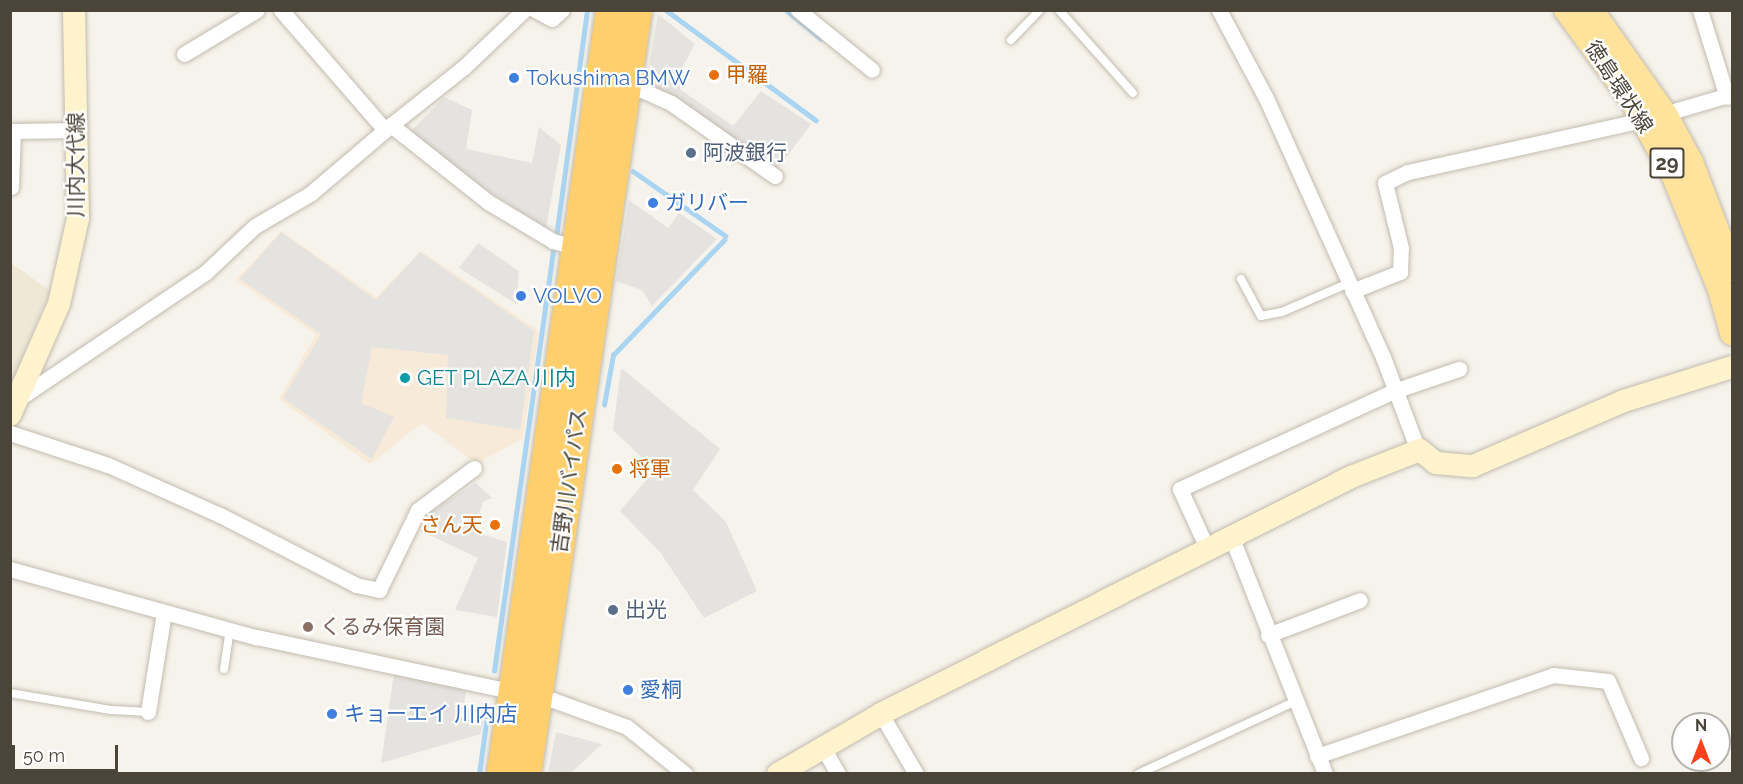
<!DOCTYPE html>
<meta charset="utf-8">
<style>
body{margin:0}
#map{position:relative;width:1743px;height:784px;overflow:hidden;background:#f6f3ec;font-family:Raleway,"Noto Sans JP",sans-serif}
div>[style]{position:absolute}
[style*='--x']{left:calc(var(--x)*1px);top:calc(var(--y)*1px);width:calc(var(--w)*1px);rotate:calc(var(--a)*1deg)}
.commercial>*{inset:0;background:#f7ead8}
.education>*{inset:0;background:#efe8d6}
.parking>*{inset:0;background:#e5e3e0}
.stream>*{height:4.5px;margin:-2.25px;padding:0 2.25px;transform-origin:2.25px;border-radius:2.25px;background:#a9d4f2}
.roads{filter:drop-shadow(0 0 2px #c2bbae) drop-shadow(0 0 2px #c2bbae)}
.lane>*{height:8px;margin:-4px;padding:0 4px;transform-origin:4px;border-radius:4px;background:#fff}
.street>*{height:15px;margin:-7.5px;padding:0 7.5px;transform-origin:7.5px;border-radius:7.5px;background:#fff}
.secondary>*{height:22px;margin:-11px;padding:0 11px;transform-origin:11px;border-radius:11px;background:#fff3cd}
.primary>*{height:24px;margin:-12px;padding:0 12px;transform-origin:12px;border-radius:12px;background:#ffe39c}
.highway>*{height:28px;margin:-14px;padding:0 14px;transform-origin:14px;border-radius:14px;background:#ffcf6e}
.dots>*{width:16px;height:16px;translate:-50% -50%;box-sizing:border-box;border:3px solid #fff;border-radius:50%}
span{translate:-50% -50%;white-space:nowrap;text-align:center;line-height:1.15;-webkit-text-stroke:4.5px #fff;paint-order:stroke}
.shield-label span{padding:2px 4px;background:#fff;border:2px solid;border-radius:4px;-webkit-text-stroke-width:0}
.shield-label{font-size:20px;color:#4b4439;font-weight:700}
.food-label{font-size:21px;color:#c56008}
.left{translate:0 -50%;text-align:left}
.right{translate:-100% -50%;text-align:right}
.shop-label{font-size:21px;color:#366cbe}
.street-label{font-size:21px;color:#4b4439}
.service-label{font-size:21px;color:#4e5e75}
.culture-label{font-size:21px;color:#0d838f}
.education-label{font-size:21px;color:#785e54}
.frame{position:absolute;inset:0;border:12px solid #4b4439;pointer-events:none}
.north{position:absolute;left:1671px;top:712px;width:60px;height:60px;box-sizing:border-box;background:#fff;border:2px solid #b7b4b0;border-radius:50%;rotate:0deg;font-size:16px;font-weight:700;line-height:24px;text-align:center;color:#4b4439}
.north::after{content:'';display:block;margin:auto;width:21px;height:27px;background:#fc3f1d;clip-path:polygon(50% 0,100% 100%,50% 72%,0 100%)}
.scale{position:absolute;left:12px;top:745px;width:106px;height:27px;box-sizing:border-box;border:3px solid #4b4439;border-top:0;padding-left:8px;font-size:18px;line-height:21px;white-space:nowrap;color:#4b4439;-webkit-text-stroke:4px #fff;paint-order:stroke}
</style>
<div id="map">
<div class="commercial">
<div style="clip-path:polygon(281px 231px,376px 297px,421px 251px,539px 331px,523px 438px,477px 464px,422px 423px,370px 464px,279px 399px,316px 334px,236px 280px)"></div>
</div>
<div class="education">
<div style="clip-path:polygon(11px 263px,50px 291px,11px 383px)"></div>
</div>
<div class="parking">
<div style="clip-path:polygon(658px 14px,695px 44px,682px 68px,680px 89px,733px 126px,761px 91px,811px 124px,777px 170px,646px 83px)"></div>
<div style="clip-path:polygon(444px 97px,472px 110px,466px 149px,532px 163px,539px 127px,561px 145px,546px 228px,454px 169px,410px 132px)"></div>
<div style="clip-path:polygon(629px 200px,668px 228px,679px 213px,717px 239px,652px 306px,642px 290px,616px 281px)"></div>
<div style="clip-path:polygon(281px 232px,376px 300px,420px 252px,534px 331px,520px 430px,446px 418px,448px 355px,372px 347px,361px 403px,394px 417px,372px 459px,283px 398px,321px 334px,240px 279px)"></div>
<div style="clip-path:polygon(478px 243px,519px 271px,516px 304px,459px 268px)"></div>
<div style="clip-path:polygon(621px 368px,720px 449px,693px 490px,726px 522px,757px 591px,704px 618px,660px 552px,620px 511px,655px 470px,613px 430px)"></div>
<div style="clip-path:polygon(476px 483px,492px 498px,483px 502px,474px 532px,507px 542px,497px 617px,455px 610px,478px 558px,421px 531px,428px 513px)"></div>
<div style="clip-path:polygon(394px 673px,466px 690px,464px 705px,485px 709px,481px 734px,381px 763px)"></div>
<div style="clip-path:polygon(556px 732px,602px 744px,571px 773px,548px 773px)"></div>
</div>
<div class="stream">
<div style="--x:666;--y:10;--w:186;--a:36.3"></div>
<div style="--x:786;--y:10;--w:45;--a:39.6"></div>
<div style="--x:633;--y:171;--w:113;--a:35"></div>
<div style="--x:556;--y:237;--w:229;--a:-82.2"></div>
<div style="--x:604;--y:405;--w:51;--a:-79.8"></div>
<div style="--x:613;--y:355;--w:160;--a:-46"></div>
<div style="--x:494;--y:671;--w:429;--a:-82"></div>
<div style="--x:479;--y:774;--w:67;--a:-82.2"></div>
</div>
<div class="roads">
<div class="lane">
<div style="--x:1059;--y:10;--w:111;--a:48.3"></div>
<div style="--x:1011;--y:40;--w:42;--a:-46"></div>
<div style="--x:1241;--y:279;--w:42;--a:61.6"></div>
<div style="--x:1261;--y:316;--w:21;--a:-11"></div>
<div style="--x:1282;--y:312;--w:73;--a:-23.4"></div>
<div style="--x:224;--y:669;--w:40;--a:-81.5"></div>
<div style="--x:10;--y:693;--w:102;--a:9.6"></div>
<div style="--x:111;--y:710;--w:37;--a:3"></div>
<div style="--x:1138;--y:774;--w:172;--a:-24.8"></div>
</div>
<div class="street">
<div style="--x:281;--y:10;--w:159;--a:49.1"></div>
<div style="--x:535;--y:10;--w:19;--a:28"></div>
<div style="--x:552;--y:19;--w:13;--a:-42"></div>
<div style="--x:798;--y:10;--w:95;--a:39"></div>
<div style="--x:1219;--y:10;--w:100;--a:61.9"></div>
<div style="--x:1266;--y:98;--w:284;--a:65.7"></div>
<div style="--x:1383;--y:357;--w:99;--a:69.4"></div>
<div style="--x:1700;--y:10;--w:91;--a:72.8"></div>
<div style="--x:184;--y:54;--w:85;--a:-31.1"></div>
<div style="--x:626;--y:83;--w:49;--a:24"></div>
<div style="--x:671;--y:103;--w:127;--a:35.1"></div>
<div style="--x:391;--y:125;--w:93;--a:-38.5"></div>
<div style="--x:464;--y:67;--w:83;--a:-43.5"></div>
<div style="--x:11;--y:187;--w:56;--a:-88"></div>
<div style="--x:13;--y:131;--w:63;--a:-0.9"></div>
<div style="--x:1352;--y:291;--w:52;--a:-21.6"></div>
<div style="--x:1400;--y:272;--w:24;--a:-88"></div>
<div style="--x:1401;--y:248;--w:67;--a:-103.8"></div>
<div style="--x:1385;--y:183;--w:25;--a:-26"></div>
<div style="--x:1408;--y:172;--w:241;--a:-12.5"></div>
<div style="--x:1643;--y:120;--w:93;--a:-16.3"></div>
<div style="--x:21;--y:397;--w:223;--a:-34"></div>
<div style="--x:206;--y:272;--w:67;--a:-43.2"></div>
<div style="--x:255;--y:226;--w:64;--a:-30.2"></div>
<div style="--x:310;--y:194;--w:106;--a:-40.4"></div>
<div style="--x:391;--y:125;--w:124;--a:38.4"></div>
<div style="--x:488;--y:202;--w:76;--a:31"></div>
<div style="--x:553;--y:241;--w:25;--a:16"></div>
<div style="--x:10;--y:433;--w:103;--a:18.1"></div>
<div style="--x:108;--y:465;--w:123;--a:24.1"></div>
<div style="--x:220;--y:515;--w:153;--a:27.2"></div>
<div style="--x:356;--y:585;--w:24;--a:12"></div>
<div style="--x:379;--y:590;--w:89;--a:-64"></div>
<div style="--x:418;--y:510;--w:70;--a:-36.9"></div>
<div style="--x:1231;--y:536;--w:256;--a:68.4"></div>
<div style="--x:1207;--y:548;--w:65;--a:-114.6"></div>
<div style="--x:1180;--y:489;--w:235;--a:-24.6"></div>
<div style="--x:1394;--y:391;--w:69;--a:-18.7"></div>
<div style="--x:10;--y:569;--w:255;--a:15.5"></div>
<div style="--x:256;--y:637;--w:304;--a:12"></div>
<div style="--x:553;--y:700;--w:79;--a:20"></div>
<div style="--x:627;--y:727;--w:75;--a:39"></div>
<div style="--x:1268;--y:635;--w:98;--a:-20.8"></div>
<div style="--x:148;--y:712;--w:101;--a:-80.9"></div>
<div style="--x:881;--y:714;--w:69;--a:59.7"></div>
<div style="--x:822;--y:746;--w:32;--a:60"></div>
<div style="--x:1317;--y:756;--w:250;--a:-18.9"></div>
<div style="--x:1553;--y:675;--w:55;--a:6.2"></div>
<div style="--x:1608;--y:681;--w:84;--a:66.8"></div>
</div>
<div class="secondary">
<div style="--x:10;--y:415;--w:121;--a:-66.2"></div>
<div style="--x:59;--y:304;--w:88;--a:-77.5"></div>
<div style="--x:78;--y:218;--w:208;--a:-91.1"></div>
<div style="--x:778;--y:774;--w:119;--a:-30.2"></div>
<div style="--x:881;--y:714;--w:526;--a:-26.76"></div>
<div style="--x:1351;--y:477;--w:74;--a:-21.4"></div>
<div style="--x:1420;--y:450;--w:21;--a:39"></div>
<div style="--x:1436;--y:463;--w:37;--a:5"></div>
<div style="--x:1473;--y:466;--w:164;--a:-23.3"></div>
<div style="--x:1624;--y:401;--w:113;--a:-17.5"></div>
</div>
<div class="primary">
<div style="--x:1566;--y:10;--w:108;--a:53.7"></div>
<div style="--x:1630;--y:97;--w:88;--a:60.8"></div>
<div style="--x:1673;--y:174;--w:125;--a:67.9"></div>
<div style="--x:1720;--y:290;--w:45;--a:74.4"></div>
<div style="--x:1591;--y:10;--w:128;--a:54.6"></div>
<div style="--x:1665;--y:114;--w:55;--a:61.6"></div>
<div style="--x:1691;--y:162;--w:116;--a:69.2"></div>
</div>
<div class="highway">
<div style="--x:501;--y:774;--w:772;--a:-81.88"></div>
<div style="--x:527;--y:774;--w:772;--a:-81.73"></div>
</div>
</div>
<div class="dots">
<div style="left:714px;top:75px;background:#e8710a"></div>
<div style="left:514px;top:78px;background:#3f7fe0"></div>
<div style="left:691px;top:153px;background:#5c6f8a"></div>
<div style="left:653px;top:203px;background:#3f7fe0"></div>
<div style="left:521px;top:296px;background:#3f7fe0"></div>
<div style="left:405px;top:378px;background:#0f9aa8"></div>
<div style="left:617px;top:469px;background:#e8710a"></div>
<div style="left:495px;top:525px;background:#e8710a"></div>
<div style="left:613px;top:610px;background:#5c6f8a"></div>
<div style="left:308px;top:627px;background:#8d6e63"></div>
<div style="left:628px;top:690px;background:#3f7fe0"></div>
<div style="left:332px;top:714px;background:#3f7fe0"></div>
</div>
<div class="shield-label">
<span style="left:1667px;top:163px">29</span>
</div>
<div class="food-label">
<span class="left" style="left:726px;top:75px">甲羅</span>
<span class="left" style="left:629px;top:469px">将軍</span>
<span class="right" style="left:483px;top:525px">さん天</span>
</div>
<div class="shop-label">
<span class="left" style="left:526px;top:78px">Tokushima BMW</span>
<span class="left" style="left:665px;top:203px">ガリバー</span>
<span class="left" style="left:533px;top:296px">VOLVO</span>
<span class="left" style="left:640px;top:690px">愛桐</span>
<span class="left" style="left:344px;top:714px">キョーエイ 川内店</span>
</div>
<div class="street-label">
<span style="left:1619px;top:87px;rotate:57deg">徳島環状線</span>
<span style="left:76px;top:165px;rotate:-90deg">川内大代線</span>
<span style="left:569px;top:481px;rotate:-82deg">吉野川バイパス</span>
</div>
<div class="service-label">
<span class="left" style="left:703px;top:153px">阿波銀行</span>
<span class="left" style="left:625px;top:610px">出光</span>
</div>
<div class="culture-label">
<span class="left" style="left:417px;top:378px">GET PLAZA 川内</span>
</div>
<div class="education-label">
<span class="left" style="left:320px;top:627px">くるみ保育園</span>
</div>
<div class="frame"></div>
<div class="north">N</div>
<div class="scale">50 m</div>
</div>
